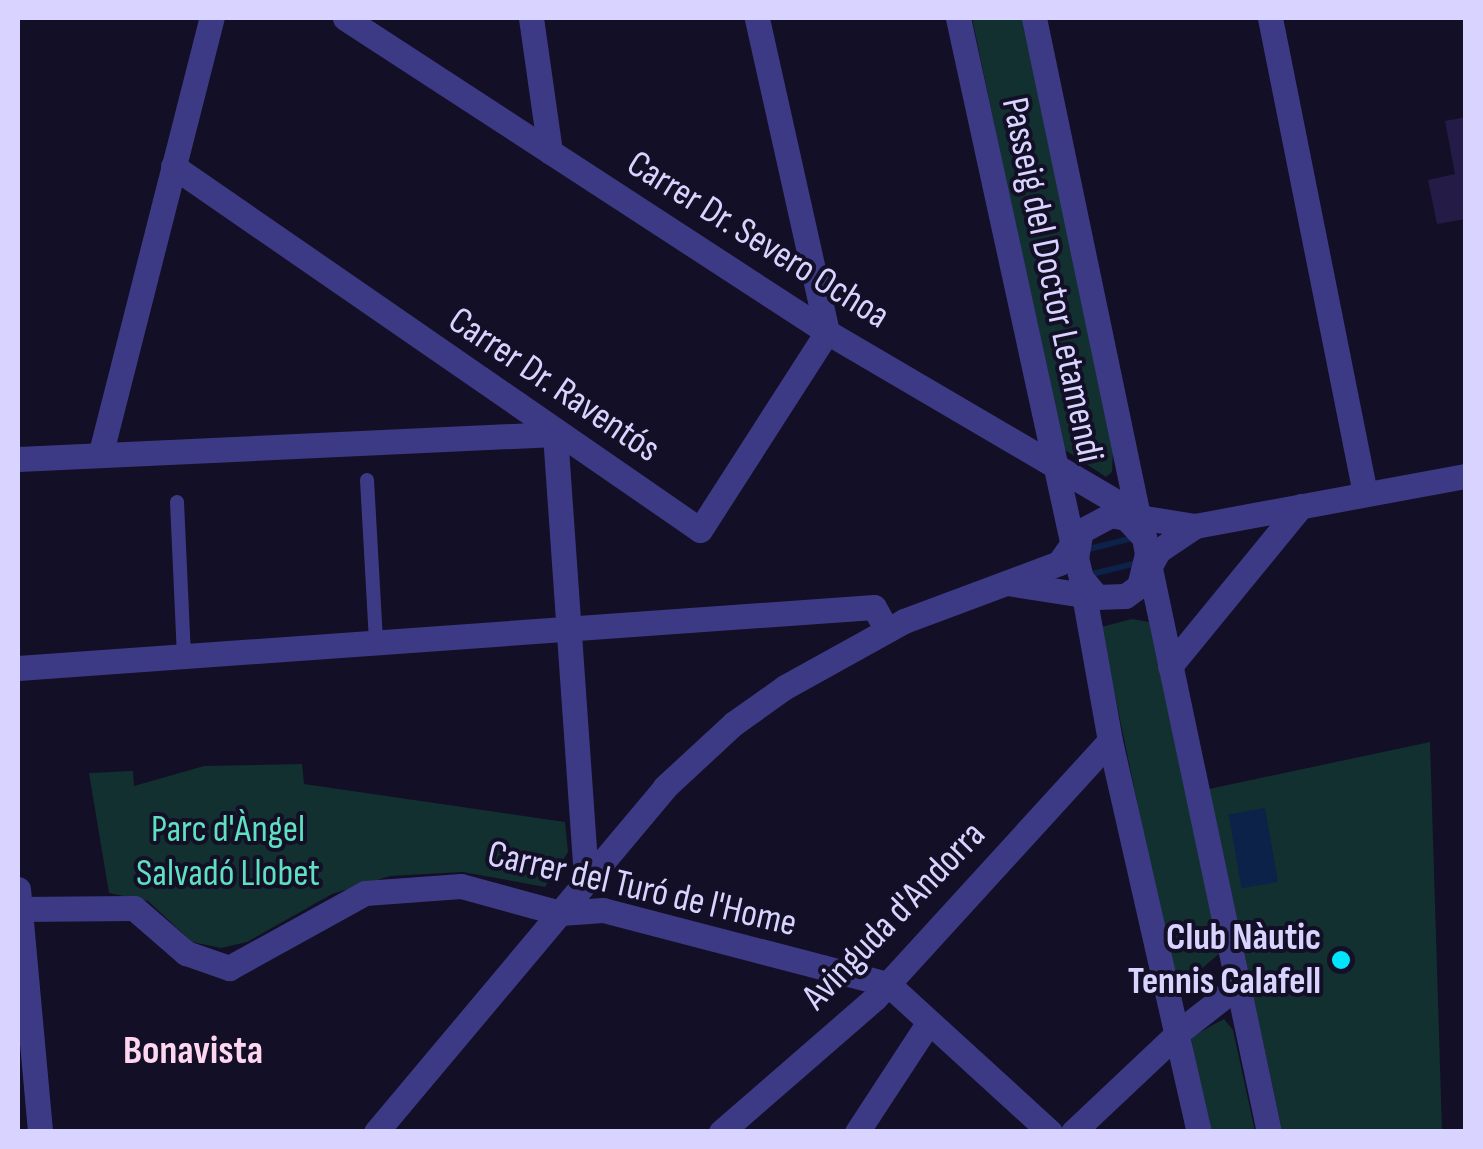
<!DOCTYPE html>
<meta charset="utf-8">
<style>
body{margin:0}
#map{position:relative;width:1483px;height:1149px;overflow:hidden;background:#130f26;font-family:"Sofia Sans Condensed",sans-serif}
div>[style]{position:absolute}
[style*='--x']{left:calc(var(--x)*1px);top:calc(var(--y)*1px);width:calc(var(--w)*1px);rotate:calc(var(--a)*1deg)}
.green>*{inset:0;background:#12302f}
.water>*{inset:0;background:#0c2248;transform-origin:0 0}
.stream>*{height:6px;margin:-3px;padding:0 3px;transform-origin:3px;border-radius:3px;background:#0c2248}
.building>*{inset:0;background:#241b47}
.lane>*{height:14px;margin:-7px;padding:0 7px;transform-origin:7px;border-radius:7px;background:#3d3a85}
.street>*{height:25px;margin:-12.5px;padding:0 12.5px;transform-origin:12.5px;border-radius:12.5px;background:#3d3a85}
.dots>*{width:28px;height:28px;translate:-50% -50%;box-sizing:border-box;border:5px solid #130f26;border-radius:50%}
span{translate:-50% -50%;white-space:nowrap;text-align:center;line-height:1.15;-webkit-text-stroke:8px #130f26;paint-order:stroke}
.street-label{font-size:38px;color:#d9d4ff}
.park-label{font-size:38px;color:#5fe0c0}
.poi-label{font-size:38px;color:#d9d4ff;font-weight:700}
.right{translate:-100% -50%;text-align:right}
.neighbourhood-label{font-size:40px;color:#ffd6f0;font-weight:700}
.frame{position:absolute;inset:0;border:20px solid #d9d4ff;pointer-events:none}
</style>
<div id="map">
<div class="green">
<div style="clip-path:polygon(972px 18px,1024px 18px,1113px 451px,1112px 472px,1106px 477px,1062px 448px)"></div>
<div style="clip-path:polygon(1132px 619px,1149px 622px,1221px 952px,1176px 991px,1101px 627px)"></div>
<div style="clip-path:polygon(1430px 742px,1442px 1131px,1282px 1131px,1209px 789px)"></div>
<div style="clip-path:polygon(302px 764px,304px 784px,565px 822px,568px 852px,545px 887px,463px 872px,390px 876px,332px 894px,247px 942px,221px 948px,192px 942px,148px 901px,109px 893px,89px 773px,133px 771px,134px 786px,204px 766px)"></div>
<div style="clip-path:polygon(1224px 1019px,1233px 1030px,1255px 1131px,1207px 1131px,1191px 1037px)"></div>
</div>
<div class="water">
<div style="left:1265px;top:808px;width:75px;height:37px;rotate:80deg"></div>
</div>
<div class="stream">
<div style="--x:1085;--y:550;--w:49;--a:-14"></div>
<div style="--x:1088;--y:575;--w:50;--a:-13.8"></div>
</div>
<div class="building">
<div style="clip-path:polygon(1466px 117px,1466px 219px,1437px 224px,1428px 180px,1455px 174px,1445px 121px)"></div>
</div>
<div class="lane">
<div style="--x:367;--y:480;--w:162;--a:86.8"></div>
<div style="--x:177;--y:502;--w:154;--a:87.4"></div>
</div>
<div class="street">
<div style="--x:345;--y:18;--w:575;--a:33.08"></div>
<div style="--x:827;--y:332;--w:362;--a:30.4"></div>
<div style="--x:531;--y:18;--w:135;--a:81.9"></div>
<div style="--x:958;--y:18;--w:550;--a:77.71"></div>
<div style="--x:1034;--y:18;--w:494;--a:78.2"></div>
<div style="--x:1135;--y:502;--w:36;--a:76"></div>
<div style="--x:1144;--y:537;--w:17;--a:80"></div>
<div style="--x:1147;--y:554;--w:33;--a:104"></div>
<div style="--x:1139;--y:586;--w:17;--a:144"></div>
<div style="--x:1125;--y:596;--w:28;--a:178"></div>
<div style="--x:1097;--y:597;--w:25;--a:-130"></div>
<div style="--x:1081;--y:578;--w:21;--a:-104"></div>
<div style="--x:1076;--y:558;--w:27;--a:-80"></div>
<div style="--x:1081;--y:531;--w:34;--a:-28"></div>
<div style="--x:1111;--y:515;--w:15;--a:11"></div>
<div style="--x:1126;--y:518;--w:26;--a:47"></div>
<div style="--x:1270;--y:18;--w:483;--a:78.7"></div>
<div style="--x:173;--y:166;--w:640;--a:34.63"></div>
<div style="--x:700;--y:530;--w:235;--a:-57.3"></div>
<div style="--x:827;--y:332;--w:322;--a:-102.6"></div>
<div style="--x:101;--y:452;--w:448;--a:-75.7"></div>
<div style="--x:18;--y:459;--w:538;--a:-2.67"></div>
<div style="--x:555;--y:434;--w:445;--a:86"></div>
<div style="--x:1126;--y:515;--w:70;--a:9.1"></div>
<div style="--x:1195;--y:526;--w:276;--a:-10.5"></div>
<div style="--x:1148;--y:559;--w:586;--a:78.08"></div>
<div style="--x:1146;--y:573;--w:25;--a:-61"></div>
<div style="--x:1158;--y:551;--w:45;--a:-34"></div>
<div style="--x:1081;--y:578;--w:166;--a:79.9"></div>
<div style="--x:1110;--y:741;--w:401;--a:77.2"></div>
<div style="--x:1007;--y:583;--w:90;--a:8.9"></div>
<div style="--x:1170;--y:666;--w:207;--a:-50.7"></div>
<div style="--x:18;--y:668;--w:858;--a:-4.08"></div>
<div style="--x:874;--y:607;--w:26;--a:61"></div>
<div style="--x:18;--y:889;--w:244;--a:84.8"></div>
<div style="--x:18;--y:909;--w:116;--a:-0.5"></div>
<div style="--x:134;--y:908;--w:69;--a:40.9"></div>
<div style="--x:186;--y:953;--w:46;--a:19.2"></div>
<div style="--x:229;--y:968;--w:155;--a:-28.9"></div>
<div style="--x:365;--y:893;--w:96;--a:-4.2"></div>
<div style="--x:461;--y:886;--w:103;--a:15.3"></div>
<div style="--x:560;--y:913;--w:43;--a:-4"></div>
<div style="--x:603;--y:910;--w:294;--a:14.6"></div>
<div style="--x:888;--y:984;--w:219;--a:42.4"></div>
<div style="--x:376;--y:1132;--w:450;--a:-50"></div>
<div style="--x:665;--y:787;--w:93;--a:-42.8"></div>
<div style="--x:733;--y:724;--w:64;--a:-35.4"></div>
<div style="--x:785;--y:687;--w:136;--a:-29"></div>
<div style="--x:904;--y:621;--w:165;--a:-20.5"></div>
<div style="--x:1059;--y:563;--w:39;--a:-55"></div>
<div style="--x:721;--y:1132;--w:204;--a:-41"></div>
<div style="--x:875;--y:998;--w:348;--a:-47.6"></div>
<div style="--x:857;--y:1132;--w:131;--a:-56.8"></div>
<div style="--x:1073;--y:1132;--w:147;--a:-43.3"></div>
<div style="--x:1180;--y:1031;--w:76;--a:-38.1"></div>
</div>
<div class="dots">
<div style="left:1341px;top:960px;background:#00e5ff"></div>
</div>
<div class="street-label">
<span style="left:758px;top:240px;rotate:32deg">Carrer Dr. Severo Ochoa</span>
<span style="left:1052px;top:280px;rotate:78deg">Passeig del Doctor Letamendi</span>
<span style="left:554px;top:385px;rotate:34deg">Carrer Dr. Raventós</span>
<span style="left:642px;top:889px;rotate:13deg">Carrer del Turó de l'Home</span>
<span style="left:894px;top:916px;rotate:-46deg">Avinguda d'Andorra</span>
</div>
<div class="park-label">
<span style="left:228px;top:852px">Parc d'Àngel<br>Salvadó Llobet</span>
</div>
<div class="poi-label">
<span class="right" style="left:1321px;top:960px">Club Nàutic<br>Tennis Calafell</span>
</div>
<div class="neighbourhood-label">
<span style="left:193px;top:1051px">Bonavista</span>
</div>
<div class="frame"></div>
</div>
